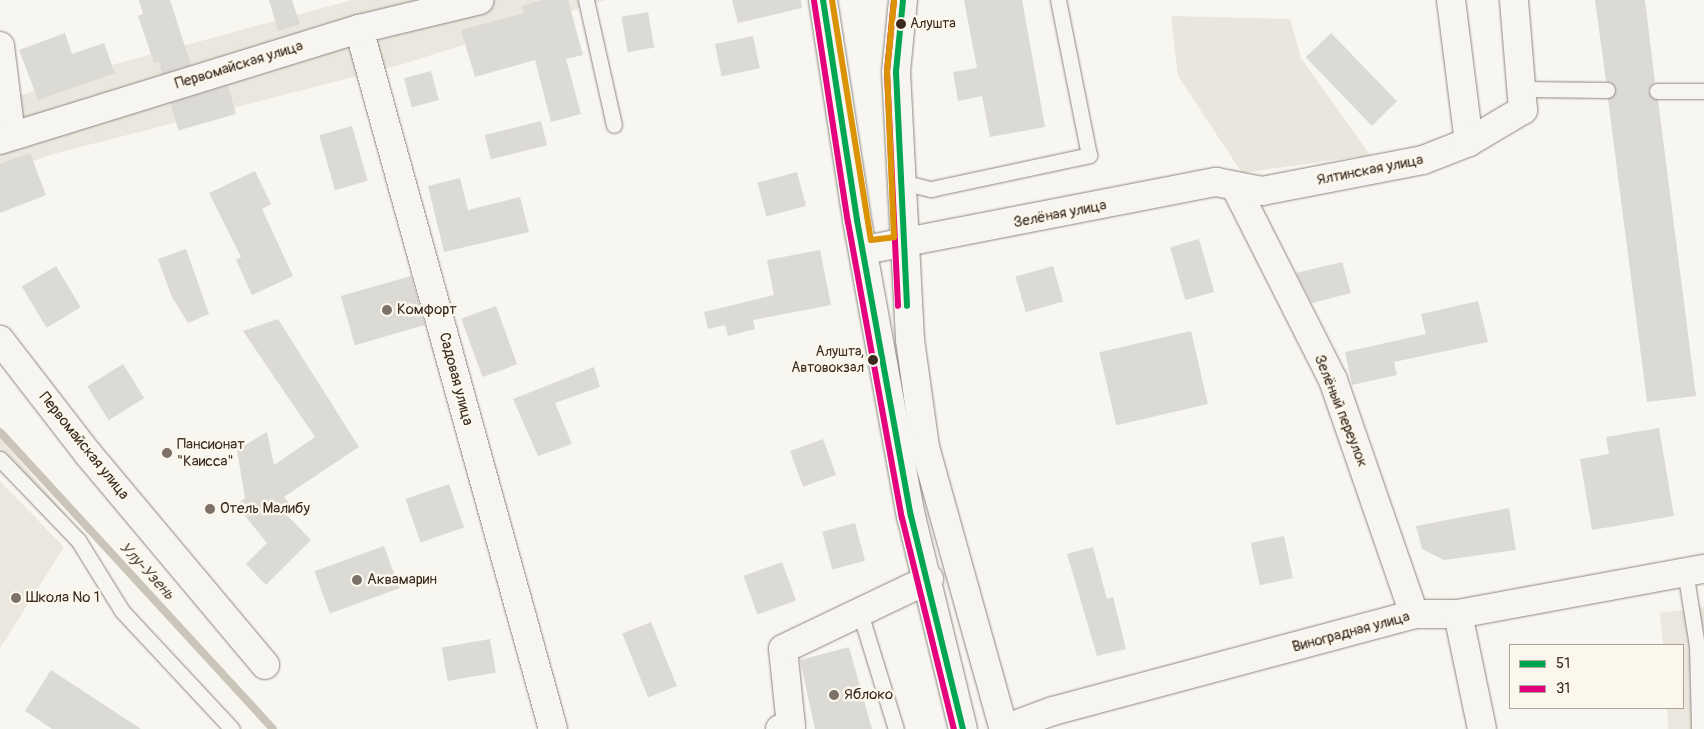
<!DOCTYPE html>
<meta charset="utf-8">
<style>
body{margin:0}
#map{position:relative;width:1704px;height:729px;overflow:hidden;background:#f8f6f0;font-family:Pangolin,sans-serif}
div>[style]{position:absolute}
[style*='--x']{left:calc(var(--x)*1px);top:calc(var(--y)*1px);width:calc(var(--w)*1px);rotate:calc(var(--a)*1deg)}
.built>*{inset:0;background:#ebe6de}
.green>*{inset:0;background:#eae6dd}
.stream>*{height:8px;margin:-4px;padding:0 4px;transform-origin:4px;border-radius:4px;background:#cac4b9}
.building>*{inset:0;background:#dcdad5;transform-origin:0 0}
.roads{filter:drop-shadow(0 0 1px #8b8781) drop-shadow(0 0 1px #8b8781)}
.lane>*{height:15px;margin:-7.5px;padding:0 7.5px;transform-origin:7.5px;border-radius:7.5px;background:#f6f5f1}
.street>*{height:28px;margin:-14px;padding:0 14px;transform-origin:14px;border-radius:14px;background:#f6f5f1}
.highway>*{height:28px;margin:-14px;padding:0 14px;transform-origin:14px;border-radius:14px;background:#f6f5f1}
.bus-1>*{height:6px;margin:-3px;padding:0 3px;transform-origin:3px;border-radius:3px;background:#00a651}
.bus-2>*{height:6px;margin:-3px;padding:0 3px;transform-origin:3px;border-radius:3px;background:#e5007d}
.bus-3>*{height:6px;margin:-3px;padding:0 3px;transform-origin:3px;border-radius:3px;background:#db9304}
.dots>*{width:14px;height:14px;translate:-50% -50%;box-sizing:border-box;border:2px solid #fbf7ec;border-radius:50%}
span{translate:-50% -50%;white-space:nowrap;text-align:center;line-height:1.15;-webkit-text-stroke:5px #fbf7ec;paint-order:stroke}
.bus-label{font-size:14px;color:#3b2a1e}
.left{translate:0 -50%;text-align:left}
.right{translate:-100% -50%;text-align:right}
.street-label{font-size:15px;color:#3b2a1e}
.poi-label{font-size:15px;color:#3b2a1e}
.water-label{font-size:16px;color:#605246;font-style:italic}
.legend{position:absolute;left:1509px;top:644px;width:175px;height:65px;box-sizing:border-box;background:#fbf7ec;border:1px solid #aea59a;margin:0;padding:6px 9px;list-style:none;font-size:15px;color:#3b2a1e}
.legend li{display:flex;align-items:center;gap:10px;height:25px}
.legend b{width:25px;border:1px solid #aea59a}
</style>
<div id="map">
<div class="built">
<div style="clip-path:polygon(352px 0,605px 0,400px 65px,53px 154px,0 173px,0 103px,79px 74px)"></div>
<div style="clip-path:polygon(0 438px,66px 514px,53px 526px,0 470px)"></div>
<div style="clip-path:polygon(0 481px,64px 547px,0 648px)"></div>
<div style="clip-path:polygon(1704px 607px,1704px 729px,1668px 729px,1667px 708px,1683px 708px,1683px 645px,1663px 645px,1660px 613px)"></div>
</div>
<div class="green">
<div style="clip-path:polygon(1171px 16px,1290px 19px,1301px 58px,1370px 155px,1242px 173px,1178px 76px)"></div>
</div>
<div class="stream">
<div style="--x:0;--y:432;--w:403;--a:47.4"></div>
</div>
<div class="building">
<div style="clip-path:polygon(139px 0,170px 0,191px 65px,162px 74px,159px 62px,154px 63px,138px 16px,143px 14px)"></div>
<div style="clip-path:polygon(269px 0,292px 0,300px 24px,278px 31px)"></div>
<div style="clip-path:polygon(542px 0,568px 0,583px 55px,566px 59px,581px 114px,551px 122px,535px 60px,475px 77px,461px 30px,524px 13px,522px 6px)"></div>
<div style="clip-path:polygon(732px 0,801px 0,802px 8px,738px 23px)"></div>
<div style="clip-path:polygon(964px 0,1022px 0,1045px 127px,990px 137px,982px 96px,958px 101px,953px 72px,977px 68px)"></div>
<div style="clip-path:polygon(1595px 0,1645px 0,1655px 82px,1648px 91px,1658px 100px,1696px 396px,1647px 402px,1608px 99px,1616px 90px,1606px 81px)"></div>
<div style="left:648px;top:12px;width:36px;height:27px;rotate:80deg"></div>
<div style="clip-path:polygon(65px 33px,72px 54px,104px 43px,115px 73px,38px 100px,19px 50px)"></div>
<div style="left:1331px;top:33px;width:95px;height:35px;rotate:46deg"></div>
<div style="left:753px;top:36px;width:33px;height:39px;rotate:78deg"></div>
<div style="left:431px;top:71px;width:30px;height:28px;rotate:75deg"></div>
<div style="left:228px;top:86px;width:29px;height:60px;rotate:74deg"></div>
<div style="left:541px;top:121px;width:25px;height:58px;rotate:76deg"></div>
<div style="left:352px;top:126px;width:57px;height:34px;rotate:74deg"></div>
<div style="clip-path:polygon(30px 153px,46px 195px,0 213px,0 164px)"></div>
<div style="clip-path:polygon(255px 171px,271px 204px,262px 209px,293px 276px,252px 295px,236px 260px,241px 257px,209px 193px)"></div>
<div style="left:797px;top:172px;width:35px;height:41px;rotate:75deg"></div>
<div style="clip-path:polygon(460px 178px,468px 210px,520px 197px,529px 232px,444px 252px,428px 186px)"></div>
<div style="left:1199px;top:239px;width:55px;height:30px;rotate:74deg"></div>
<div style="clip-path:polygon(186px 249px,209px 314px,188px 323px,172px 297px,158px 259px)"></div>
<div style="clip-path:polygon(820px 250px,831px 305px,753px 320px,755px 329px,728px 336px,725px 325px,708px 329px,704px 312px,774px 295px,767px 260px)"></div>
<div style="clip-path:polygon(1342px 262px,1351px 293px,1312px 303px,1296px 273px)"></div>
<div style="left:56px;top:266px;width:48px;height:40px;rotate:59deg"></div>
<div style="left:1053px;top:266px;width:37px;height:39px;rotate:74deg"></div>
<div style="left:411px;top:276px;width:51px;height:73px;rotate:74deg"></div>
<div style="clip-path:polygon(1478px 301px,1488px 342px,1394px 362px,1397px 375px,1352px 385px,1345px 352px,1426px 334px,1421px 314px)"></div>
<div style="left:496px;top:306px;width:62px;height:37px;rotate:70deg"></div>
<div style="clip-path:polygon(278px 319px,359px 447px,284px 497px,292px 506px,284px 512px,311px 540px,266px 585px,246px 564px,267px 543px,236px 505px,245px 498px,237px 450px,267px 432px,274px 465px,315px 437px,243px 331px)"></div>
<div style="left:1191px;top:331px;width:75px;height:94px;rotate:77deg"></div>
<div style="left:123px;top:364px;width:40px;height:42px;rotate:58deg"></div>
<div style="clip-path:polygon(594px 367px,600px 387px,555px 403px,572px 444px,538px 456px,513px 399px)"></div>
<div style="clip-path:polygon(1659px 428px,1674px 516px,1592px 530px,1580px 459px,1609px 454px,1606px 437px)"></div>
<div style="left:823px;top:439px;width:38px;height:35px;rotate:70deg"></div>
<div style="left:449px;top:484px;width:46px;height:46px;rotate:71deg"></div>
<div style="clip-path:polygon(1509px 508px,1516px 550px,1444px 560px,1422px 549px,1416px 526px)"></div>
<div style="left:855px;top:523px;width:39px;height:34px;rotate:75deg"></div>
<div style="left:1284px;top:536px;width:43px;height:34px;rotate:78deg"></div>
<div style="left:384px;top:546px;width:45px;height:74px;rotate:70deg"></div>
<div style="clip-path:polygon(1093px 547px,1107px 599px,1113px 597px,1126px 649px,1097px 656px,1067px 554px)"></div>
<div style="left:782px;top:562px;width:41px;height:41px;rotate:70deg"></div>
<div style="left:651px;top:622px;width:69px;height:31px;rotate:68deg"></div>
<div style="left:490px;top:639px;width:34px;height:49px;rotate:80deg"></div>
<div style="clip-path:polygon(849px 647px,872px 729px,815px 729px,800px 660px)"></div>
<div style="clip-path:polygon(51px 670px,141px 729px,52px 729px,25px 711px)"></div>
</div>
<div class="roads">
<div class="lane">
<div style="--x:586;--y:0;--w:128;--a:77.4"></div>
<div style="--x:1523;--y:89;--w:84;--a:0.7"></div>
<div style="--x:1657;--y:91;--w:47;--a:0"></div>
<div style="--x:902;--y:182;--w:30;--a:14"></div>
<div style="--x:931;--y:189;--w:162;--a:-12.1"></div>
<div style="--x:1089;--y:155;--w:158;--a:-101.3"></div>
<div style="--x:0;--y:459;--w:112;--a:46.1"></div>
<div style="--x:78;--y:540;--w:84;--a:58.2"></div>
<div style="--x:122;--y:611;--w:161;--a:47"></div>
<div style="--x:1685;--y:571;--w:76;--a:80.9"></div>
<div style="--x:1697;--y:646;--w:83;--a:88.6"></div>
<div style="--x:860;--y:613;--w:121;--a:72.8"></div>
</div>
<div class="street">
<div style="--x:1451;--y:0;--w:143;--a:82.8"></div>
<div style="--x:359;--y:29;--w:726;--a:74.51"></div>
<div style="--x:0;--y:46;--w:90;--a:83"></div>
<div style="--x:0;--y:140;--w:376;--a:-17.2"></div>
<div style="--x:359;--y:29;--w:124;--a:-13.5"></div>
<div style="--x:1236;--y:188;--w:215;--a:63.2"></div>
<div style="--x:1333;--y:380;--w:248;--a:70.9"></div>
<div style="--x:865;--y:250;--w:358;--a:-11"></div>
<div style="--x:1216;--y:182;--w:47;--a:11.1"></div>
<div style="--x:1262;--y:191;--w:164;--a:-10.9"></div>
<div style="--x:1423;--y:160;--w:49;--a:-21.4"></div>
<div style="--x:1469;--y:142;--w:63;--a:-30.7"></div>
<div style="--x:1523;--y:110;--w:110;--a:-94.7"></div>
<div style="--x:0;--y:340;--w:145;--a:52.3"></div>
<div style="--x:89;--y:455;--w:274;--a:50"></div>
<div style="--x:1458;--y:614;--w:117;--a:78.2"></div>
<div style="--x:780;--y:729;--w:11;--a:-15"></div>
<div style="--x:791;--y:726;--w:77;--a:-95.9"></div>
<div style="--x:783;--y:649;--w:162;--a:-25.6"></div>
<div style="--x:1004;--y:729;--w:52;--a:-20.2"></div>
<div style="--x:1053;--y:711;--w:374;--a:-15"></div>
<div style="--x:1414;--y:614;--w:44;--a:0"></div>
<div style="--x:1458;--y:614;--w:250;--a:-10.4"></div>
</div>
<div class="highway">
<div style="--x:823;--y:0;--w:223;--a:81.2"></div>
<div style="--x:857;--y:220;--w:301;--a:79.7"></div>
<div style="--x:911;--y:516;--w:219;--a:76.3"></div>
<div style="--x:903;--y:0;--w:72;--a:95.6"></div>
<div style="--x:896;--y:72;--w:268;--a:87"></div>
<div style="--x:910;--y:340;--w:108;--a:82"></div>
<div style="--x:925;--y:447;--w:293;--a:74.4"></div>
</div>
</div>
<div class="bus-1">
<div style="--x:823;--y:0;--w:223;--a:81.2"></div>
<div style="--x:857;--y:220;--w:301;--a:79.7"></div>
<div style="--x:911;--y:516;--w:219;--a:76.3"></div>
<div style="--x:903;--y:0;--w:72;--a:95.6"></div>
<div style="--x:896;--y:72;--w:234;--a:87.3"></div>
</div>
<div class="bus-2">
<div style="--x:894;--y:0;--w:72;--a:95.6"></div>
<div style="--x:887;--y:72;--w:234;--a:87.3"></div>
<div style="--x:814;--y:1;--w:224;--a:81.3"></div>
<div style="--x:848;--y:222;--w:301;--a:79.7"></div>
<div style="--x:902;--y:518;--w:217;--a:76.2"></div>
</div>
<div class="bus-3">
<div style="--x:832;--y:0;--w:243;--a:80.8"></div>
<div style="--x:871;--y:240;--w:23;--a:-7"></div>
<div style="--x:894;--y:237;--w:165;--a:-92.4"></div>
<div style="--x:887;--y:72;--w:72;--a:-84.4"></div>
</div>
<div class="dots">
<div style="left:901px;top:24px;background:#3b2a1e"></div>
<div style="left:387px;top:310px;background:#7d7168"></div>
<div style="left:873px;top:360px;background:#3b2a1e"></div>
<div style="left:167px;top:453px;background:#7d7168"></div>
<div style="left:210px;top:509px;background:#7d7168"></div>
<div style="left:357px;top:580px;background:#7d7168"></div>
<div style="left:16px;top:598px;background:#7d7168"></div>
<div style="left:834px;top:695px;background:#7d7168"></div>
</div>
<div class="bus-label">
<span class="left" style="left:910px;top:24px">Алушта</span>
<span class="right" style="left:864px;top:360px">Алушта,<br>Автовокзал</span>
</div>
<div class="street-label">
<span style="left:239px;top:65px;rotate:-17deg">Первомайская улица</span>
<span style="left:1370px;top:170px;rotate:-11deg">Ялтинская улица</span>
<span style="left:1060px;top:214px;rotate:-11deg">Зелёная улица</span>
<span style="left:456px;top:379px;rotate:75deg">Садовая улица</span>
<span style="left:1341px;top:411px;rotate:68deg">Зелёный переулок</span>
<span style="left:84px;top:446px;rotate:51deg">Первомайская улица</span>
<span style="left:1351px;top:632px;rotate:-15deg">Виноградная улица</span>
</div>
<div class="poi-label">
<span class="left" style="left:397px;top:310px">Комфорт</span>
<span class="left" style="left:177px;top:453px">Пансионат<br>"Каисса"</span>
<span class="left" style="left:220px;top:509px">Отель Малибу</span>
<span class="left" style="left:367px;top:580px">Аквамарин</span>
<span class="left" style="left:26px;top:598px">Школа № 1</span>
<span class="left" style="left:844px;top:695px">Яблоко</span>
</div>
<div class="water-label">
<span style="left:147px;top:571px;rotate:47deg">Улу-Узень</span>
</div>
<ul class="legend">
<li><b style="height:6px;background:#00a651"></b>51</li>
<li><b style="height:6px;background:#e5007d"></b>31</li>
</ul>
</div>
